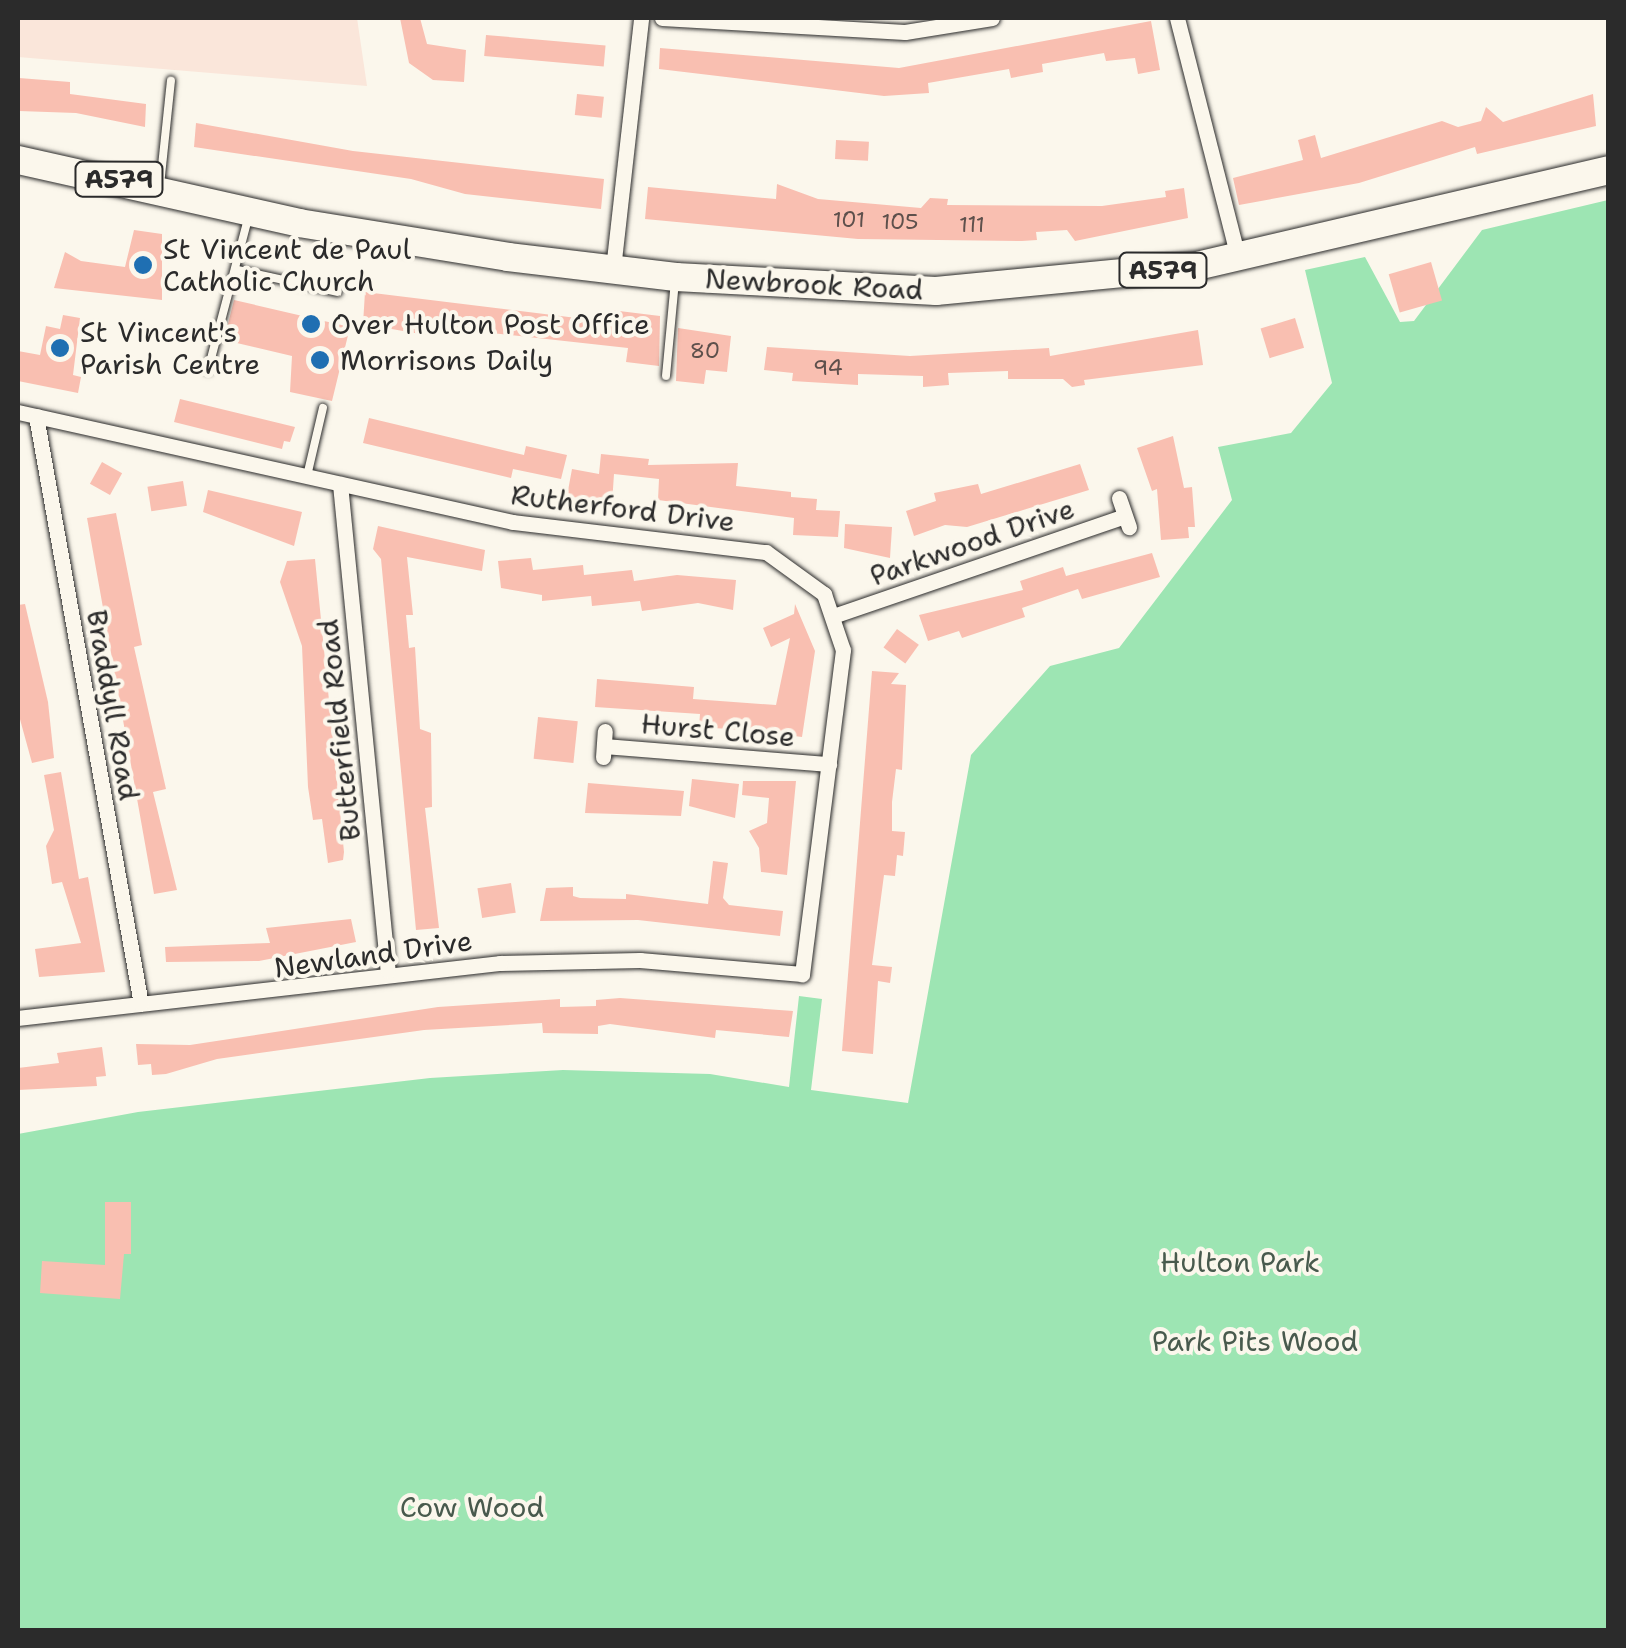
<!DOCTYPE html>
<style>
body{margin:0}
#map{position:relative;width:1626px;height:1648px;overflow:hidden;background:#fbf7ec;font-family:"Shantell Sans",sans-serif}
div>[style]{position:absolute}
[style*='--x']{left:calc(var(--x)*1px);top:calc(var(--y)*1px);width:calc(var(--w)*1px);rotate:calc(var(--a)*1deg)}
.built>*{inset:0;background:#fae6da}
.green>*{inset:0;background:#9de5b3}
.building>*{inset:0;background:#f9bfb1;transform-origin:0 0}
.roads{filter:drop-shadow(0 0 2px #2b2b2b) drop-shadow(0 0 2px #2b2b2b)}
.lane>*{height:8px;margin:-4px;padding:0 4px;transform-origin:4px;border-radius:4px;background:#fbf7ec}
.street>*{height:15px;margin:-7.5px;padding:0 7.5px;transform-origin:7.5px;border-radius:7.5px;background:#fbf7ec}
.highway>*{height:28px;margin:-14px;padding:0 14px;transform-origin:14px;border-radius:14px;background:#fbf7ec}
.dots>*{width:28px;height:28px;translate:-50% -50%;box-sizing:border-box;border:5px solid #fbf7ec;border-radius:50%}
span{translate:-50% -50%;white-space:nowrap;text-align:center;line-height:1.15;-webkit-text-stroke:8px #fbf7ec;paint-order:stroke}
.number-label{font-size:22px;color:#5e504c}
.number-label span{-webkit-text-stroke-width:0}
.shield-label span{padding:2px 8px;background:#fbf7ec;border:2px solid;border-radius:8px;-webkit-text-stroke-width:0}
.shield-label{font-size:25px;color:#2b2b2b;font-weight:700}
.poi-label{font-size:28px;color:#2b2b2b}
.left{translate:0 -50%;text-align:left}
.street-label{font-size:28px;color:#2b2b2b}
.park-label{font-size:28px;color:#485a4d}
.frame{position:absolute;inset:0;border:20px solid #2b2b2b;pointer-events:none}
</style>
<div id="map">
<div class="built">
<div style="clip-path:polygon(18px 18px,357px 18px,367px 86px,18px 57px)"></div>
</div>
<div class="green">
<div style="clip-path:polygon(1608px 200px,1608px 1630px,18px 1630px,18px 1134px,138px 1112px,430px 1078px,563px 1070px,710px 1074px,789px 1087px,799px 996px,822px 999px,811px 1090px,908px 1103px,971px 755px,1050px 666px,1119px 648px,1232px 500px,1218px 447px,1291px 433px,1332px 383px,1305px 270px,1365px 257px,1400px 322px,1414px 321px,1482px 230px)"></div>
</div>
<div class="building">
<div style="clip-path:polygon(400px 18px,420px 18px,427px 44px,466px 50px,464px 82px,433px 80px,409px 63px)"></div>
<div style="clip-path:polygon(1151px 21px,1160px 70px,1138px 74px,1135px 58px,1106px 61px,1104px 53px,1042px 64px,1043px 72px,1011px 78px,1009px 69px,928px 83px,929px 93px,884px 96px,659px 69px,660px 48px,899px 68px)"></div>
<div style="left:486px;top:35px;width:120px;height:21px;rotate:5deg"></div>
<div style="clip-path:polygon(19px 78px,70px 82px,70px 94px,146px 104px,145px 127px,76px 113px,19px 111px)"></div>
<div style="left:577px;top:94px;width:27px;height:21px;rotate:6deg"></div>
<div style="clip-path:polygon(1593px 94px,1596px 126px,1477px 154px,1475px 147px,1359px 183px,1239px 205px,1233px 178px,1303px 160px,1298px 140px,1315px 135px,1321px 158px,1442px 121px,1458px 127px,1481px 121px,1486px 107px,1503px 122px)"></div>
<div style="clip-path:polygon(196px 123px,353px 151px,604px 179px,601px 209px,465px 194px,411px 179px,194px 147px)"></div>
<div style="left:836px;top:140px;width:33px;height:19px;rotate:3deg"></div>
<div style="clip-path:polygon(777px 184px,818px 199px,921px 208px,930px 198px,948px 199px,947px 205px,1102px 206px,1166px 197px,1165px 191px,1184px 188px,1188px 218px,1075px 241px,1067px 230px,1036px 232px,1037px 240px,1022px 241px,858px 239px,645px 219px,648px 187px,776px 199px)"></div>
<div style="clip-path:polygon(134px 230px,162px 234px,162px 300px,54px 288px,65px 252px,81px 261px,125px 267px)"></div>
<div style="left:1431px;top:262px;width:40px;height:44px;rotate:74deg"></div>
<div style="clip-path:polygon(365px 292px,609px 322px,611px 310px,660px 316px,659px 366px,626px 362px,628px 348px,427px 326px,426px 335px,363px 324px)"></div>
<div style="clip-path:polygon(234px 300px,350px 327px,332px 401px,290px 392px,292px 356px,224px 340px)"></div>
<div style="clip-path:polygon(63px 315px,80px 318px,73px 375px,81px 377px,78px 393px,18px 381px,18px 351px,40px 355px,46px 326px,60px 329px)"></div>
<div style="left:1295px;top:318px;width:31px;height:36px;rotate:73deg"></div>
<div style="clip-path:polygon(678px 328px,731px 336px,727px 372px,706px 370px,704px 384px,676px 381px)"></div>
<div style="clip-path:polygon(1198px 330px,1203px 365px,1084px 380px,1085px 385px,1072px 387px,1063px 379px,1008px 379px,1008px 371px,948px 373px,949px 385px,923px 387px,923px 376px,858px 374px,858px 385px,792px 381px,793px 373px,764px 370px,767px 347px,910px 356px,1049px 348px,1050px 356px)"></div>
<div style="clip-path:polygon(180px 399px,295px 427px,290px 442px,284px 441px,282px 449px,174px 422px)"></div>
<div style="clip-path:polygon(369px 418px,524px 455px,526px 446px,567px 455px,561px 479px,513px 469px,511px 478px,363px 443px)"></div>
<div style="clip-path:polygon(1173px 436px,1184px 488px,1192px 487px,1195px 527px,1188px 527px,1189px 538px,1161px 540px,1157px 489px,1152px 491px,1137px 448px)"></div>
<div style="clip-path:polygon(601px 454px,649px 459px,648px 465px,738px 463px,736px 486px,791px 492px,791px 497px,817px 499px,816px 510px,840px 511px,838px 537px,793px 535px,794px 518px,658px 500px,659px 479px,614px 474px,612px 504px,567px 496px,572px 469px,599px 474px)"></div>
<div style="left:102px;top:462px;width:23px;height:25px;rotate:29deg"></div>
<div style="clip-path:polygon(1080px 464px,1089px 490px,967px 527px,945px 525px,914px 536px,906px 511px,936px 501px,934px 493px,978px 484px,981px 494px)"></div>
<div style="left:183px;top:481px;width:25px;height:36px;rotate:81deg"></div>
<div style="clip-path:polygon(208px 490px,302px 512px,294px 546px,203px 512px)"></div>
<div style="clip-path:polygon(116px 513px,142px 645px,134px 647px,166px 789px,153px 792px,177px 890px,154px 894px,87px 518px)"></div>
<div style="clip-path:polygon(845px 524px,892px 527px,890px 558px,844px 548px)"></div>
<div style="clip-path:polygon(378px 526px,485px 550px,482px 571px,407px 557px,413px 615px,406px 615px,409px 648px,415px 647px,420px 729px,431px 733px,432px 807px,425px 808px,439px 928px,416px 930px,381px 559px,373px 549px)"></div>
<div style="clip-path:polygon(1152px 553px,1160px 577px,1082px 599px,1078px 589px,1022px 608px,1025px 617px,962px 638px,959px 631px,928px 641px,919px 615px,1023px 590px,1020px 581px,1063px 567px,1066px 576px)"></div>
<div style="clip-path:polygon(531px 558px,533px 570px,583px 565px,584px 575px,632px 570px,634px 581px,677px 575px,736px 580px,733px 610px,698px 603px,642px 611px,640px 601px,592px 606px,591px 596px,542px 601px,542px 595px,501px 588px,498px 561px)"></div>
<div style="clip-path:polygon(315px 559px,344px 852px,343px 860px,328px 863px,322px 819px,313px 820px,308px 787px,302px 646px,280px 582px,287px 561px)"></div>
<div style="clip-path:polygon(25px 604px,48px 702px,54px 758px,32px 763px,18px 712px,18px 605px)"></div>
<div style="clip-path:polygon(795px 604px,815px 651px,802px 737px,778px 734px,774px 748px,758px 731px,699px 727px,700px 714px,595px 707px,597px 679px,694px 687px,693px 699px,776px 705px,790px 638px,771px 647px,763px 628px,794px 614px)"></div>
<div style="left:897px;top:629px;width:27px;height:23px;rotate:36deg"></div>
<div style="clip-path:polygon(872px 671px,899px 673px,891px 684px,906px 685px,902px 770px,896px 769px,892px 802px,892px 831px,905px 832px,903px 856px,897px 855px,895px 876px,884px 875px,872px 965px,892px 967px,890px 983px,878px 981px,873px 1054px,842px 1051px)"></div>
<div style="left:538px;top:717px;width:40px;height:42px;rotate:6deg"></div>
<div style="clip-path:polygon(61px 772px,79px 879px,88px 877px,105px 972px,39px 977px,35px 949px,81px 943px,62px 882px,52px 884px,46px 846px,54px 830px,44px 775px)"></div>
<div style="clip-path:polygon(692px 779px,739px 784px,735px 818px,689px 806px)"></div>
<div style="clip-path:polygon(743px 781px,796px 781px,787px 875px,761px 872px,759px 848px,749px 831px,767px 823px,769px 798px,742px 795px)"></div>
<div style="clip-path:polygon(588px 783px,684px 791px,681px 816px,585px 813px)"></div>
<div style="clip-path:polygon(713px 861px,728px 863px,723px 898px,729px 905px,783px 911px,780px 936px,638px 920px,540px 921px,546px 888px,573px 887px,573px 896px,580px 898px,626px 899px,626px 894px,708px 904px)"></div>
<div style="left:511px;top:883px;width:30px;height:34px;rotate:81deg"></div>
<div style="clip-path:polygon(351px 919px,356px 942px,259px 961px,166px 962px,165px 947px,270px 943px,266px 928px)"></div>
<div style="clip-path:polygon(620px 998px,793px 1011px,789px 1037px,716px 1030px,715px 1038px,610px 1024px,598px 1026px,598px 1034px,543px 1033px,542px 1023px,424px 1030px,217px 1059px,166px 1074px,152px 1075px,151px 1064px,138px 1065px,136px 1044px,190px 1045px,438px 1007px,560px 999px,560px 1007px,596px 1006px,596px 1000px)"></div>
<div style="clip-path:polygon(102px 1047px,106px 1076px,96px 1077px,97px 1086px,18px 1090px,18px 1068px,59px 1063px,57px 1053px)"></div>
<div style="clip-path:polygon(105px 1202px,131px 1202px,131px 1254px,124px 1254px,120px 1299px,40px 1293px,42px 1261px,105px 1265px)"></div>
</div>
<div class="roads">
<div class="lane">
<div style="--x:160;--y:185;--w:105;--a:-84"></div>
<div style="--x:238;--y:270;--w:102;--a:12.4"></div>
<div style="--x:208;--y:370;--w:160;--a:-75.2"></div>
<div style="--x:666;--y:376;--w:95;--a:-84.6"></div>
<div style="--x:307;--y:476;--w:70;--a:-76.8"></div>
</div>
<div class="street">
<div style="--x:662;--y:18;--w:243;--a:3.3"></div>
<div style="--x:905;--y:32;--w:88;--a:-9.1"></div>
<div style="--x:1177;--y:18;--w:248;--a:75.7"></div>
<div style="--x:613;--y:269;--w:253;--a:-83.6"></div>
<div style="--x:18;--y:412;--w:507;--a:12.53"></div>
<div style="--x:513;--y:522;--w:255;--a:6.8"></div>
<div style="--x:766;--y:552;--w:72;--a:35.9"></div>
<div style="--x:824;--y:594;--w:59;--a:71.3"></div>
<div style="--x:843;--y:650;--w:327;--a:97.2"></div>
<div style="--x:802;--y:974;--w:163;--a:-175.1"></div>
<div style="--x:640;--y:960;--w:140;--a:178.8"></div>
<div style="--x:500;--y:963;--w:485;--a:173.5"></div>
<div style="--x:36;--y:416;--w:597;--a:79.88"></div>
<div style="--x:340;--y:484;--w:489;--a:84.4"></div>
<div style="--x:1119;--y:498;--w:31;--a:71"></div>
<div style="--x:836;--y:615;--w:305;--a:-18.9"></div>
<div style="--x:604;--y:746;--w:226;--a:4.6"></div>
<div style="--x:603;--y:757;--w:26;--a:-86"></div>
</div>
<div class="highway">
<div style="--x:18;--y:160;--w:288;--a:12.6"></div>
<div style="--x:299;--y:223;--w:212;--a:9.2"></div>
<div style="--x:508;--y:257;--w:169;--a:6.8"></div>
<div style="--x:676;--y:277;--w:260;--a:3.1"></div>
<div style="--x:936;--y:291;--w:262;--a:-5.5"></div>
<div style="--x:1197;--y:266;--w:422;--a:-13.1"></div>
</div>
</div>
<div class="dots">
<div style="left:143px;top:265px;background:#1f6fb2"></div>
<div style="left:311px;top:324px;background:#1f6fb2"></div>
<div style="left:60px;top:348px;background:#1f6fb2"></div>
<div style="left:320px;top:360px;background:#1f6fb2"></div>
</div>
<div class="number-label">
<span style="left:849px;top:220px">101</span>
<span style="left:900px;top:222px">105</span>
<span style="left:972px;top:225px">111</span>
<span style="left:705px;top:351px">80</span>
<span style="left:828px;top:368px">94</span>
</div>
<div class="shield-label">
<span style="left:119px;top:179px">A579</span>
<span style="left:1163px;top:270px">A579</span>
</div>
<div class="poi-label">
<span class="left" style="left:163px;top:265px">St Vincent de Paul<br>Catholic Church</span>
<span class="left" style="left:331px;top:324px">Over Hulton Post Office</span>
<span class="left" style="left:80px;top:348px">St Vincent's<br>Parish Centre</span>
<span class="left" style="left:340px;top:360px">Morrisons Daily</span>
</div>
<div class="street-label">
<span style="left:814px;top:284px;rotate:3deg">Newbrook Road</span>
<span style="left:623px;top:508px;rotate:7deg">Rutherford Drive</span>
<span style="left:972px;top:542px;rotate:-19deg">Parkwood Drive</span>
<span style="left:113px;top:705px;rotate:80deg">Braddyll Road</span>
<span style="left:339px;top:730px;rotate:-96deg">Butterfield Road</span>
<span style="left:718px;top:730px;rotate:5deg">Hurst Close</span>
<span style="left:373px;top:954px;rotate:-8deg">Newland Drive</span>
</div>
<div class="park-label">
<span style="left:1240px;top:1262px">Hulton Park</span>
<span style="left:1255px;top:1341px">Park Pits Wood</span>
<span style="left:472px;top:1507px">Cow Wood</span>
</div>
<div class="frame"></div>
</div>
